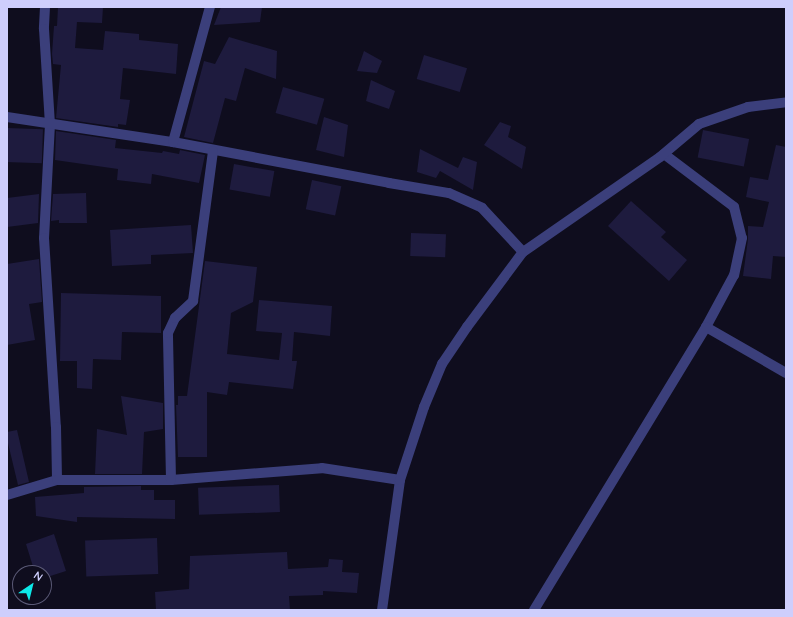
<!DOCTYPE html>
<style>
body{margin:0}
#map{position:relative;width:793px;height:617px;overflow:hidden;background:#0f0d1e;font-family:Quicksand,sans-serif}
div>[style]{position:absolute}
[style*='--x']{left:calc(var(--x)*1px);top:calc(var(--y)*1px);width:calc(var(--w)*1px);rotate:calc(var(--a)*1deg)}
.building>*{inset:0;background:#1e1b3e;transform-origin:0 0}
.street>*{height:10px;margin:-5px;padding:0 5px;transform-origin:5px;border-radius:5px;background:#3b3f7b}
span{translate:-50% -50%;white-space:nowrap;text-align:center;line-height:1.15;-webkit-text-stroke:3px #0f0d1e;paint-order:stroke}
.frame{position:absolute;inset:0;border:8px solid #cecefc;pointer-events:none}
.north{position:absolute;left:12px;top:565px;width:40px;height:40px;box-sizing:border-box;background:#0f0d1e;border:1px solid #5b5a77;border-radius:50%;rotate:35deg;font-size:11px;font-weight:700;line-height:16px;text-align:center;color:#cecefc}
.north::after{content:'';display:block;margin:auto;width:14px;height:18px;background:#0de9e9;clip-path:polygon(50% 0,100% 100%,50% 72%,0 100%)}
</style>
<div id="map">
<div class="building">
<div style="clip-path:polygon(58px 7px,103px 7px,102px 23px,77px 22px,75px 48px,103px 50px,105px 31px,139px 34px,139px 40px,178px 44px,176px 74px,123px 68px,120px 99px,130px 100px,126px 125px,118px 124px,118px 127px,56px 118px,61px 65px,53px 64px,52px 54px,54px 26px,57px 26px)"></div>
<div style="clip-path:polygon(221px 7px,262px 7px,260px 22px,214px 25px)"></div>
<div style="clip-path:polygon(229px 37px,277px 51px,276px 79px,245px 68px,236px 101px,225px 98px,213px 143px,184px 137px,204px 61px,215px 64px)"></div>
<div style="clip-path:polygon(364px 51px,382px 61px,377px 73px,357px 71px)"></div>
<div style="left:424px;top:55px;width:45px;height:25px;rotate:17deg"></div>
<div style="clip-path:polygon(371px 80px,395px 91px,389px 109px,366px 101px)"></div>
<div style="left:283px;top:87px;width:43px;height:27px;rotate:16deg"></div>
<div style="clip-path:polygon(324px 117px,348px 125px,344px 157px,316px 150px)"></div>
<div style="clip-path:polygon(500px 122px,511px 126px,508px 137px,526px 147px,522px 169px,484px 145px)"></div>
<div style="left:7px;top:128px;width:36px;height:34px;rotate:2deg"></div>
<div style="left:703px;top:130px;width:47px;height:28px;rotate:11deg"></div>
<div style="clip-path:polygon(56px 131px,116px 140px,115px 148px,162px 153px,163px 151px,179px 154px,180px 150px,205px 155px,199px 183px,152px 174px,151px 184px,117px 180px,118px 169px,55px 160px)"></div>
<div style="clip-path:polygon(776px 145px,786px 147px,786px 257px,773px 256px,771px 279px,743px 276px,748px 239px,748px 226px,763px 227px,769px 202px,746px 197px,750px 177px,768px 180px)"></div>
<div style="clip-path:polygon(420px 149px,458px 168px,463px 157px,477px 162px,473px 190px,440px 171px,436px 178px,417px 172px)"></div>
<div style="left:234px;top:164px;width:41px;height:26px;rotate:10deg"></div>
<div style="left:312px;top:180px;width:30px;height:30px;rotate:12deg"></div>
<div style="clip-path:polygon(86px 193px,87px 223px,59px 223px,59px 220px,51px 221px,53px 194px)"></div>
<div style="clip-path:polygon(39px 194px,38px 223px,7px 227px,7px 198px)"></div>
<div style="clip-path:polygon(631px 201px,666px 232px,661px 237px,687px 260px,669px 281px,608px 226px)"></div>
<div style="clip-path:polygon(191px 225px,193px 253px,151px 255px,151px 264px,112px 266px,110px 230px)"></div>
<div style="left:411px;top:233px;width:35px;height:23px;rotate:2deg"></div>
<div style="clip-path:polygon(39px 259px,42px 302px,29px 304px,35px 340px,7px 345px,7px 264px)"></div>
<div style="clip-path:polygon(205px 261px,257px 267px,253px 302px,231px 313px,227px 354px,279px 360px,282px 333px,256px 331px,259px 300px,332px 306px,330px 336px,294px 332px,292px 361px,297px 361px,293px 389px,229px 382px,227px 395px,207px 392px,207px 457px,178px 457px,176px 405px,178px 405px,178px 396px,187px 396px)"></div>
<div style="clip-path:polygon(61px 293px,161px 296px,161px 333px,122px 332px,121px 360px,93px 359px,92px 389px,77px 388px,77px 361px,60px 361px)"></div>
<div style="clip-path:polygon(121px 396px,163px 403px,163px 429px,144px 432px,142px 474px,95px 474px,97px 429px,127px 435px)"></div>
<div style="clip-path:polygon(17px 430px,29px 482px,18px 485px,7px 439px,7px 432px)"></div>
<div style="left:279px;top:485px;width:27px;height:81px;rotate:88deg"></div>
<div style="clip-path:polygon(141px 486px,141px 490px,154px 490px,154px 500px,175px 500px,175px 519px,77px 517px,77px 522px,36px 516px,35px 497px,84px 493px,84px 487px)"></div>
<div style="clip-path:polygon(54px 534px,66px 571px,44px 578px,44px 573px,35px 573px,26px 544px)"></div>
<div style="left:157px;top:538px;width:36px;height:72px;rotate:88deg"></div>
<div style="clip-path:polygon(287px 552px,288px 569px,328px 567px,329px 559px,343px 560px,342px 572px,359px 573px,357px 593px,323px 591px,323px 595px,289px 596px,290px 610px,156px 610px,155px 592px,189px 589px,190px 556px)"></div>
</div>
<div class="street">
<div style="--x:45;--y:7;--w:22;--a:93"></div>
<div style="--x:44;--y:29;--w:95;--a:86.4"></div>
<div style="--x:50;--y:124;--w:114;--a:93"></div>
<div style="--x:44;--y:238;--w:189;--a:86.4"></div>
<div style="--x:56;--y:427;--w:53;--a:88.9"></div>
<div style="--x:7;--y:117;--w:168;--a:8.6"></div>
<div style="--x:173;--y:142;--w:220;--a:10.7"></div>
<div style="--x:389;--y:183;--w:61;--a:9.5"></div>
<div style="--x:449;--y:193;--w:36;--a:24"></div>
<div style="--x:482;--y:208;--w:60;--a:47"></div>
<div style="--x:173;--y:142;--w:140;--a:-74.7"></div>
<div style="--x:664;--y:154;--w:88;--a:37.1"></div>
<div style="--x:734;--y:207;--w:32;--a:76"></div>
<div style="--x:742;--y:238;--w:38;--a:102"></div>
<div style="--x:734;--y:275;--w:59;--a:118.3"></div>
<div style="--x:706;--y:327;--w:92;--a:29.9"></div>
<div style="--x:171;--y:480;--w:151;--a:-4.5"></div>
<div style="--x:322;--y:468;--w:79;--a:8.7"></div>
<div style="--x:7;--y:495;--w:52;--a:-16.7"></div>
<div style="--x:57;--y:480;--w:114;--a:0"></div>
<div style="--x:171;--y:480;--w:147;--a:-91.2"></div>
<div style="--x:168;--y:333;--w:17;--a:-65"></div>
<div style="--x:175;--y:318;--w:25;--a:-43"></div>
<div style="--x:193;--y:301;--w:151;--a:-82.4"></div>
<div style="--x:382;--y:610;--w:131;--a:-82.1"></div>
<div style="--x:400;--y:480;--w:77;--a:-71.8"></div>
<div style="--x:424;--y:407;--w:47;--a:-67.3"></div>
<div style="--x:442;--y:364;--w:45;--a:-56"></div>
<div style="--x:467;--y:327;--w:94;--a:-53.3"></div>
<div style="--x:523;--y:252;--w:167;--a:-34.7"></div>
<div style="--x:660;--y:157;--w:51;--a:-40.2"></div>
<div style="--x:699;--y:124;--w:52;--a:-19.1"></div>
<div style="--x:748;--y:107;--w:38;--a:-7"></div>
<div style="--x:534;--y:610;--w:331;--a:-58.7"></div>
</div>
<div class="frame"></div>
<div class="north">N</div>
</div>
